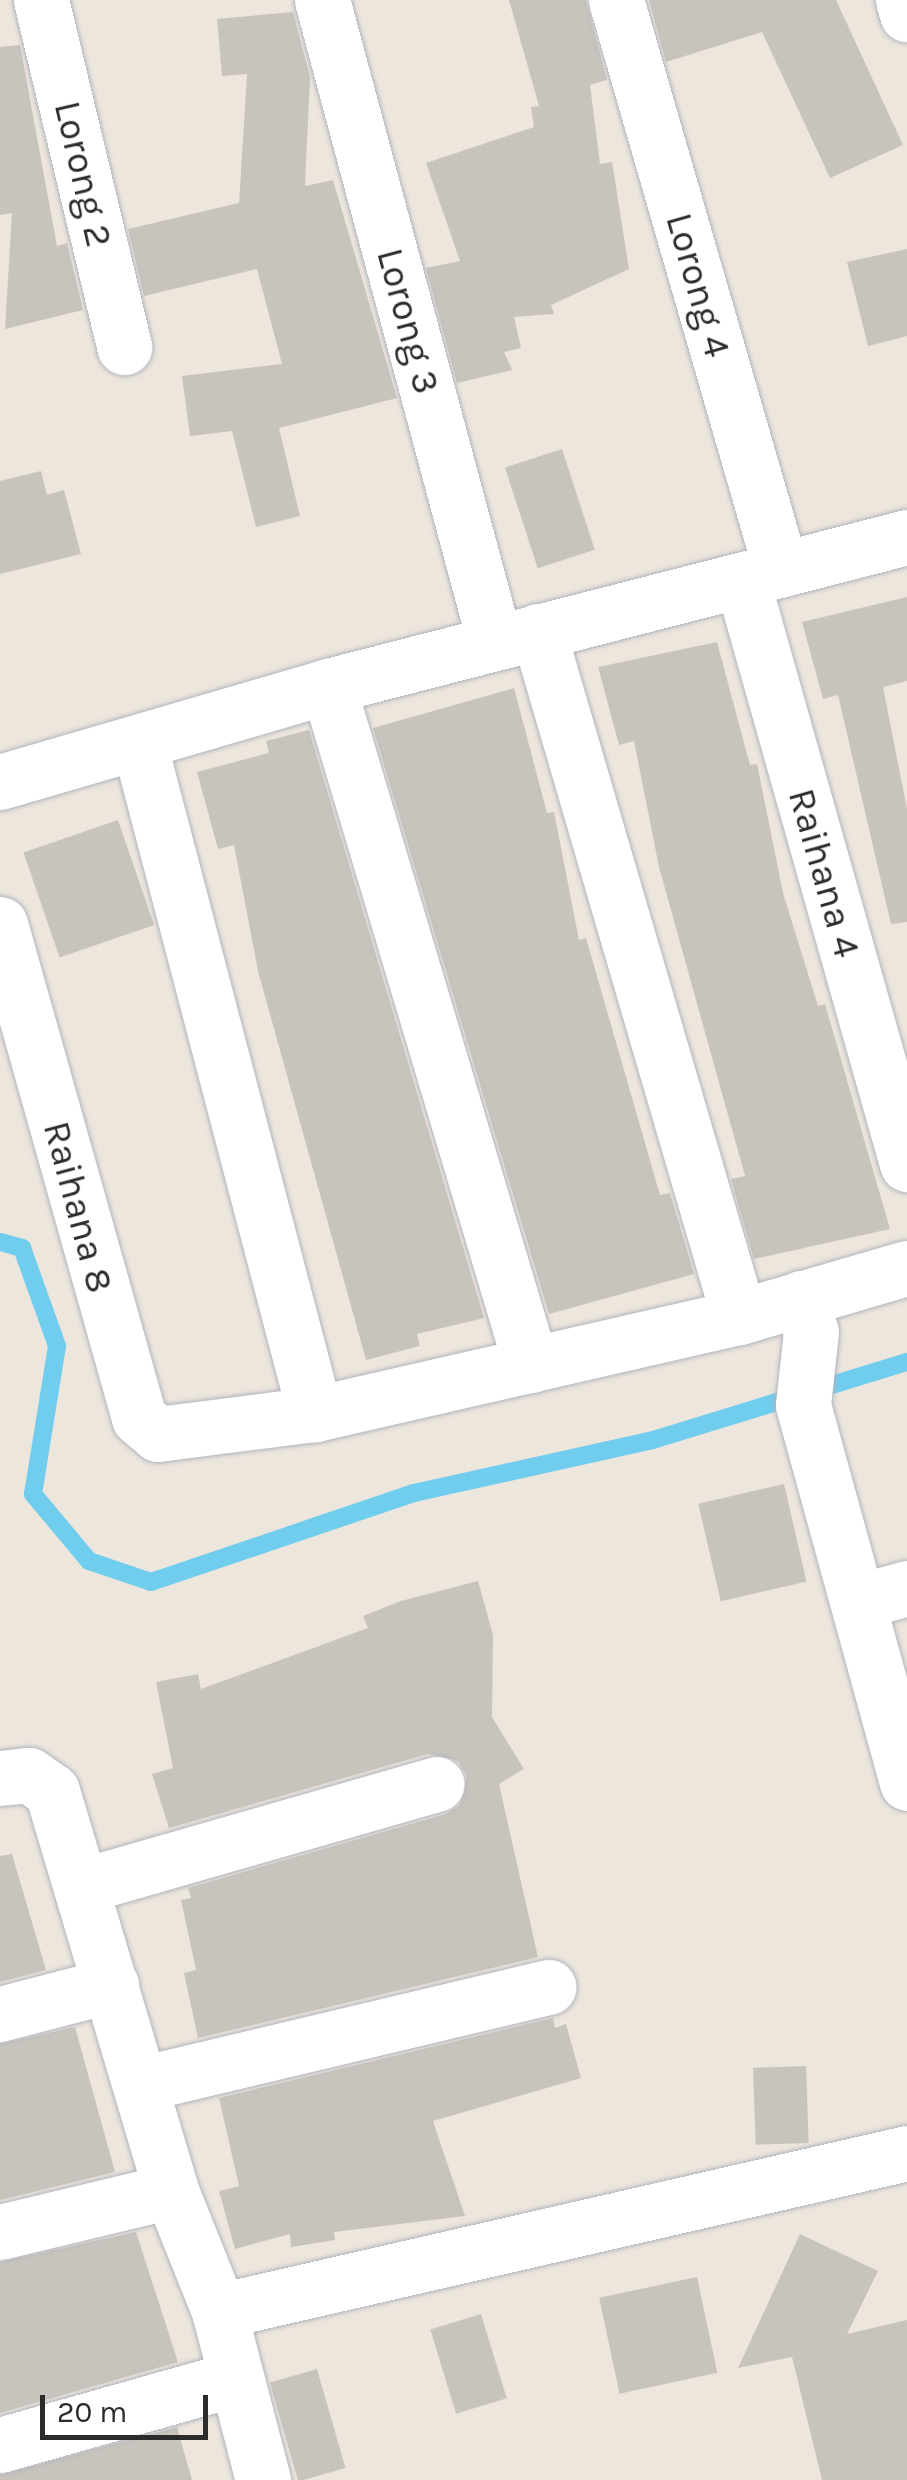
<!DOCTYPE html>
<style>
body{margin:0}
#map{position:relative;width:907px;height:2480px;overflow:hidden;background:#ede6dd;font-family:Karla,sans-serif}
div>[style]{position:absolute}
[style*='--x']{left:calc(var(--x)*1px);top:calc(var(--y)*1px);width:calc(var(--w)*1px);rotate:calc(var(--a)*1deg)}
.stream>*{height:18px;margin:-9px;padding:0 9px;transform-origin:9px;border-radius:9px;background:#71cdee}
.building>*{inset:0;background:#c8c3bd;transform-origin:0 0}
.roads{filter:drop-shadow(0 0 2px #b1b4bf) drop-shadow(0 0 2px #b1b4bf)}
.minor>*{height:55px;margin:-27.5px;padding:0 27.5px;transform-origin:27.5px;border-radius:27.5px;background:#fff}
span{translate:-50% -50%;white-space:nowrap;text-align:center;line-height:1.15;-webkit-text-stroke:10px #fff;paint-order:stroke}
.street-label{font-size:38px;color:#2b2b2b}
.scale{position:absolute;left:40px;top:2395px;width:168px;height:45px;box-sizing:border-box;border:5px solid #2b2b2b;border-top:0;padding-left:12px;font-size:30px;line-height:35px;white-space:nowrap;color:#2b2b2b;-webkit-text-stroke:8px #fff;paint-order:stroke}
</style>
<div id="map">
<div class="stream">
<div style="--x:0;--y:1242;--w:23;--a:15"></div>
<div style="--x:22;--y:1248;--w:104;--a:70.3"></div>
<div style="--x:57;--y:1346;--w:150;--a:99.2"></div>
<div style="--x:33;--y:1494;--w:87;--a:50.1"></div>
<div style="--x:89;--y:1561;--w:65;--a:18.7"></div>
<div style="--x:151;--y:1582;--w:278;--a:-18.7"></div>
<div style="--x:414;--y:1493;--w:245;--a:-12.5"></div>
<div style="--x:653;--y:1440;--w:266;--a:-17.1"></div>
</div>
<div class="building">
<div style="clip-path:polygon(509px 0,586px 0,607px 80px,590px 85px,600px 164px,612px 162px,629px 269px,551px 305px,554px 314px,514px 317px,521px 348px,504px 352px,512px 370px,457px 383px,426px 268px,460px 261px,426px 163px,534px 127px,531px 107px,539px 106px)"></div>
<div style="clip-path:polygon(649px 0,836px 0,903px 145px,830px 178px,762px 32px,666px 62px)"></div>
<div style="clip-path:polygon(293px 12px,310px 77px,305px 186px,333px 180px,397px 398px,279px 428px,300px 516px,256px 527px,232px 431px,190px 436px,182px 376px,282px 364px,257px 269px,144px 296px,128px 229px,239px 203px,247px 74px,222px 76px,217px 19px)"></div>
<div style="clip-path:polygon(20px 45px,57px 246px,67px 243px,83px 310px,5px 329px,12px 213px,0 215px,0 47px)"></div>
<div style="clip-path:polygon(907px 249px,907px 336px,868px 346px,847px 262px)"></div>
<div style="left:562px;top:449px;width:106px;height:60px;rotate:72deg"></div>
<div style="clip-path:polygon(41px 471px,47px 495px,64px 490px,81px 554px,0 574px,0 481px)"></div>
<div style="clip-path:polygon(907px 597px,907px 681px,883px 687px,907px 809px,907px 922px,891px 924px,838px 695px,823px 699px,802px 622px)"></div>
<div style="clip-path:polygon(717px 642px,750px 765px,757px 764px,783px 893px,818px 1006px,825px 1004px,890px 1229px,754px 1259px,731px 1179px,745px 1176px,659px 867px,634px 741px,619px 745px,598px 667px)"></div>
<div style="clip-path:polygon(514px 688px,547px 813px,554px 812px,579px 940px,586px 938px,660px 1195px,670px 1193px,694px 1274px,549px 1314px,373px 728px)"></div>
<div style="clip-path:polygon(309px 730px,484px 1318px,417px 1334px,420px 1346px,366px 1360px,258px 971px,234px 845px,218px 849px,197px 772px,269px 753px,266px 741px)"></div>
<div style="left:118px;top:820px;width:111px;height:100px;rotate:71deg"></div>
<div style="left:784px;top:1484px;width:100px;height:88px;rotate:77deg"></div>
<div style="clip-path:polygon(478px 1581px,493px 1635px,492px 1717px,524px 1769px,499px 1784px,538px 1957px,198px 2038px,184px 1973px,196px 1970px,181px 1900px,191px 1898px,188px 1888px,446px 1814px,460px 1805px,467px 1776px,458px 1761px,428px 1754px,169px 1828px,152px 1774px,173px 1768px,156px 1682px,198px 1674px,201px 1689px,368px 1628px,363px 1616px,401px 1601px)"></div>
<div style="clip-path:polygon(12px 1854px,46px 1970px,0 1982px,0 1856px)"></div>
<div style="clip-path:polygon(553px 2018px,555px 2028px,566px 2024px,581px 2078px,433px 2121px,465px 2216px,334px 2232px,335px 2240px,291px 2247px,290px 2234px,235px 2249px,219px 2191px,239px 2186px,219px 2098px)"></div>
<div style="clip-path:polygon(75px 2027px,115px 2172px,0 2200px,0 2044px)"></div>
<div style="left:806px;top:2066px;width:77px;height:53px;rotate:88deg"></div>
<div style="clip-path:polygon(136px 2232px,178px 2362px,0 2413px,0 2262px)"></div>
<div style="clip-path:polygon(800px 2234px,878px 2271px,847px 2334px,907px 2320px,907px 2480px,822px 2480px,792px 2357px,738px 2368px)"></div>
<div style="left:697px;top:2277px;width:98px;height:100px;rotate:78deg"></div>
<div style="left:481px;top:2314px;width:88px;height:53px;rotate:73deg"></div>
<div style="left:317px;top:2369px;width:103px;height:49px;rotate:74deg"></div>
<div style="clip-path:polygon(177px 2427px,192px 2480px,0 2480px,0 2475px)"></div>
</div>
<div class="roads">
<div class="minor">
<div style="--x:41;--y:0;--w:357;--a:76.5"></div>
<div style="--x:322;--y:0;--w:666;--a:74.94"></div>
<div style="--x:616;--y:0;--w:593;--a:73.86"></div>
<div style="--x:903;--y:0;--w:15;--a:74"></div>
<div style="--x:742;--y:580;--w:607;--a:74.22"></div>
<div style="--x:538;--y:631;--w:715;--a:73.67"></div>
<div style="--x:739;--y:1317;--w:175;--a:-16.3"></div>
<div style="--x:328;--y:686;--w:709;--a:73.35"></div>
<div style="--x:139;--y:743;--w:694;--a:75.3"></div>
<div style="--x:0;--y:782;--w:342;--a:-16.3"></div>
<div style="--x:328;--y:686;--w:598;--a:-14.43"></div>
<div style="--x:0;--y:924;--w:513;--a:74.28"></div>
<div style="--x:139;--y:1418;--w:25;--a:40"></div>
<div style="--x:158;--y:1434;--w:158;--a:-7.3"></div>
<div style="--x:315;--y:1414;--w:435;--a:-12.9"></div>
<div style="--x:801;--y:1298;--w:35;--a:74"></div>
<div style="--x:811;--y:1332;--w:73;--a:96.3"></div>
<div style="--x:803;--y:1405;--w:392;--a:74.6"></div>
<div style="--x:861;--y:1601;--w:48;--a:-15.8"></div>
<div style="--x:0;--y:1778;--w:29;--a:-6"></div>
<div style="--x:29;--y:1775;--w:28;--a:35"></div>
<div style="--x:52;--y:1791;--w:417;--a:73.4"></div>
<div style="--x:171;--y:2191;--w:129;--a:68.2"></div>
<div style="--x:219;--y:2311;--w:175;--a:75.4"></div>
<div style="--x:81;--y:1886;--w:370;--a:-16"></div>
<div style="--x:0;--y:2014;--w:115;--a:-14.6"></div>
<div style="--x:141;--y:2084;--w:419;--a:-13.4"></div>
<div style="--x:0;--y:2232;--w:176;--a:-13.5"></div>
<div style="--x:219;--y:2311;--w:706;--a:-12.93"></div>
<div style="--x:0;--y:2445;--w:245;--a:-15.8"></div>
</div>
</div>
<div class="street-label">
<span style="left:83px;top:174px;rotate:77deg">Lorong 2</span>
<span style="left:698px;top:285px;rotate:74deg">Lorong 4</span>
<span style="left:408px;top:321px;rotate:75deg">Lorong 3</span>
<span style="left:824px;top:873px;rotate:74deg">Raihana 4</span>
<span style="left:78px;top:1207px;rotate:75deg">Raihana 8</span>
</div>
<div class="scale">20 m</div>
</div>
